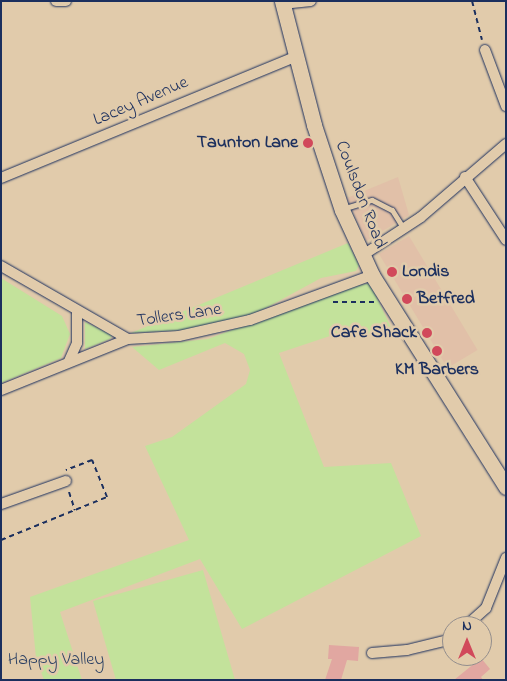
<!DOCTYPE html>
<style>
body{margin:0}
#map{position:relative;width:507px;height:681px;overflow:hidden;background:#e1cbab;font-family:"Indie Flower",sans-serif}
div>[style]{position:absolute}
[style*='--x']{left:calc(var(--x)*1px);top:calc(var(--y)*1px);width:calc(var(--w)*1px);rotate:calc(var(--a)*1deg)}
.built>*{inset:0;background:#e1c0a8;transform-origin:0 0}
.green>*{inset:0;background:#c3e29b}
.building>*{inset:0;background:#e1a7a1}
.path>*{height:2px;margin-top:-1px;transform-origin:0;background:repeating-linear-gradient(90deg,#1b2f5e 0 5px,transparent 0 9px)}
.roads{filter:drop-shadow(0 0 1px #1b2f5e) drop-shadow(0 0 1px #1b2f5e)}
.service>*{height:5px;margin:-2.5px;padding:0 2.5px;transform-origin:2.5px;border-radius:2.5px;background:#e1cbab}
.minor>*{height:10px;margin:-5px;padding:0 5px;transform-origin:5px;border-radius:5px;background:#e1cbab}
.secondary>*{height:15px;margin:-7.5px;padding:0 7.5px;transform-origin:7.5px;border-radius:7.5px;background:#e1cbab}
.dots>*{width:14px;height:14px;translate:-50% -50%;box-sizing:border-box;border:2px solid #e1cbab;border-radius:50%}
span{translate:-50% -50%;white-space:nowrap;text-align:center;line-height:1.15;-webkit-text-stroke:5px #e1cbab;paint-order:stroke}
.street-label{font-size:18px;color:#1b2f5e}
.poi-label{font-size:18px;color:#1b2f5e;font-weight:700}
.right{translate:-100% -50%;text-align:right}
.left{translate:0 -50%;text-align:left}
.park-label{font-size:18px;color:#2c4164}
.frame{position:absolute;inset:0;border:2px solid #1b2f5e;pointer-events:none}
.north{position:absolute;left:442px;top:616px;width:50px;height:50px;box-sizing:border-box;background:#e1cbab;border:1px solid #928d8c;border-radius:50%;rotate:0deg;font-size:14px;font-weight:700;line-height:20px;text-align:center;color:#1b2f5e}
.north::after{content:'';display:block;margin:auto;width:18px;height:22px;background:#d1495b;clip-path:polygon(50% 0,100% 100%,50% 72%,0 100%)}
</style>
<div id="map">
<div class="built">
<div style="clip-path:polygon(398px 177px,409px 215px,366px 241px,347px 198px)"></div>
<div style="left:409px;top:236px;width:133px;height:35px;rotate:59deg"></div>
</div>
<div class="green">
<div style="clip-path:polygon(348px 243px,359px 265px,356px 271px,321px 278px,255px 314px,203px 329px,131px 333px)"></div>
<div style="clip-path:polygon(1px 278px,62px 316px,70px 334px,61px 358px,1px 383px)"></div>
<div style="clip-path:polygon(370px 283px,394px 334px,336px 334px,279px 353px,324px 467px,391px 463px,421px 536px,242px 629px,200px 559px,60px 612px,82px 680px,44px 680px,36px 658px,30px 597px,189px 540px,145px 446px,172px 437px,246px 384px,250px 370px,244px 354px,225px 343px,159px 370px,132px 347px,208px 339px,337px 290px)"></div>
<div style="clip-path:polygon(85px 322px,112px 335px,110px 339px,85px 349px)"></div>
<div style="clip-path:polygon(203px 570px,235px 680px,116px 680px,93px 601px)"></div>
</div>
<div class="building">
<div style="clip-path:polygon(329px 645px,359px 647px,358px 661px,347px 660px,341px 680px,325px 680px,332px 659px,328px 659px)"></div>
<div style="clip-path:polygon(481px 658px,490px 669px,481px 677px,483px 680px,454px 680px)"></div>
</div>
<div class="path">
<div style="--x:472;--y:1;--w:40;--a:75.6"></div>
<div style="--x:333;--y:302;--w:41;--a:0"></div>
<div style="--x:69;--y:492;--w:19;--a:72"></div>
<div style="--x:1;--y:540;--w:114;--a:-22.1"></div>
<div style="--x:107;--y:497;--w:40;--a:-112"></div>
<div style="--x:92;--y:460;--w:28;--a:159"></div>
</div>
<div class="roads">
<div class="service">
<div style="--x:342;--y:209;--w:31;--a:-17"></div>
<div style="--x:372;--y:200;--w:22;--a:27"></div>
<div style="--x:392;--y:210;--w:22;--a:58"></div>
</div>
<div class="minor">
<div style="--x:56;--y:1;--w:10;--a:0"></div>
<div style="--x:282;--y:4;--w:29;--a:-6"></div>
<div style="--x:485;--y:50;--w:60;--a:69.4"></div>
<div style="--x:465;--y:177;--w:75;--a:56.9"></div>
<div style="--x:1;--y:178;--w:317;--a:-22.4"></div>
<div style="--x:363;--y:255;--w:69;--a:-33.2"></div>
<div style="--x:421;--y:217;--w:112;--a:-40.7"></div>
<div style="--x:1;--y:266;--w:146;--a:29.9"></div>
<div style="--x:128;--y:339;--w:51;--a:-3.4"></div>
<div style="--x:179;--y:336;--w:73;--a:-12.7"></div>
<div style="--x:250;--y:320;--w:130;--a:-20.2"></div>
<div style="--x:69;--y:361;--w:20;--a:-66"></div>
<div style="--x:77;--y:343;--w:32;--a:-90"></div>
<div style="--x:1;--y:390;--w:137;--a:-21.9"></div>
<div style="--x:1;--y:504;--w:69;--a:-19.5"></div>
<div style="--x:466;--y:626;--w:27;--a:-42"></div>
<div style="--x:486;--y:608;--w:54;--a:-68.2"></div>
<div style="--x:372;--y:653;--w:35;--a:-5"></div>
<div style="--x:407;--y:650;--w:46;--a:-13.7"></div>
</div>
<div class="secondary">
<div style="--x:282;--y:1;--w:128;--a:75.5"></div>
<div style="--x:314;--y:125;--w:89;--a:71.8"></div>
<div style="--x:342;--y:210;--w:72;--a:65.2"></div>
<div style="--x:372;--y:275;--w:251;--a:57.7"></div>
</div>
</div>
<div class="dots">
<div style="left:308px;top:143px;background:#d1495b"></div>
<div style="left:392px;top:272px;background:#d1495b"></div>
<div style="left:407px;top:299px;background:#d1495b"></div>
<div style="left:427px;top:333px;background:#d1495b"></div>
<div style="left:437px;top:351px;background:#d1495b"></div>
</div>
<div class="street-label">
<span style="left:141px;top:102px;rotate:-23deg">Lacey Avenue</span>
<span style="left:360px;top:195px;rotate:69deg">Coulsdon Road</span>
<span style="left:179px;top:316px;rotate:-8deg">Tollers Lane</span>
</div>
<div class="poi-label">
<span class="right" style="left:298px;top:143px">Taunton Lane</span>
<span class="left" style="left:402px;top:272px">Londis</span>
<span class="left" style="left:417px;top:299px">Betfred</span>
<span class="right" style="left:417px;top:333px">Cafe Shack</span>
<span style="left:437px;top:370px">KM Barbers</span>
</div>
<div class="park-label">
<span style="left:56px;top:660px">Happy Valley</span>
</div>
<div class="frame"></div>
<div class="north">N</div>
</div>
